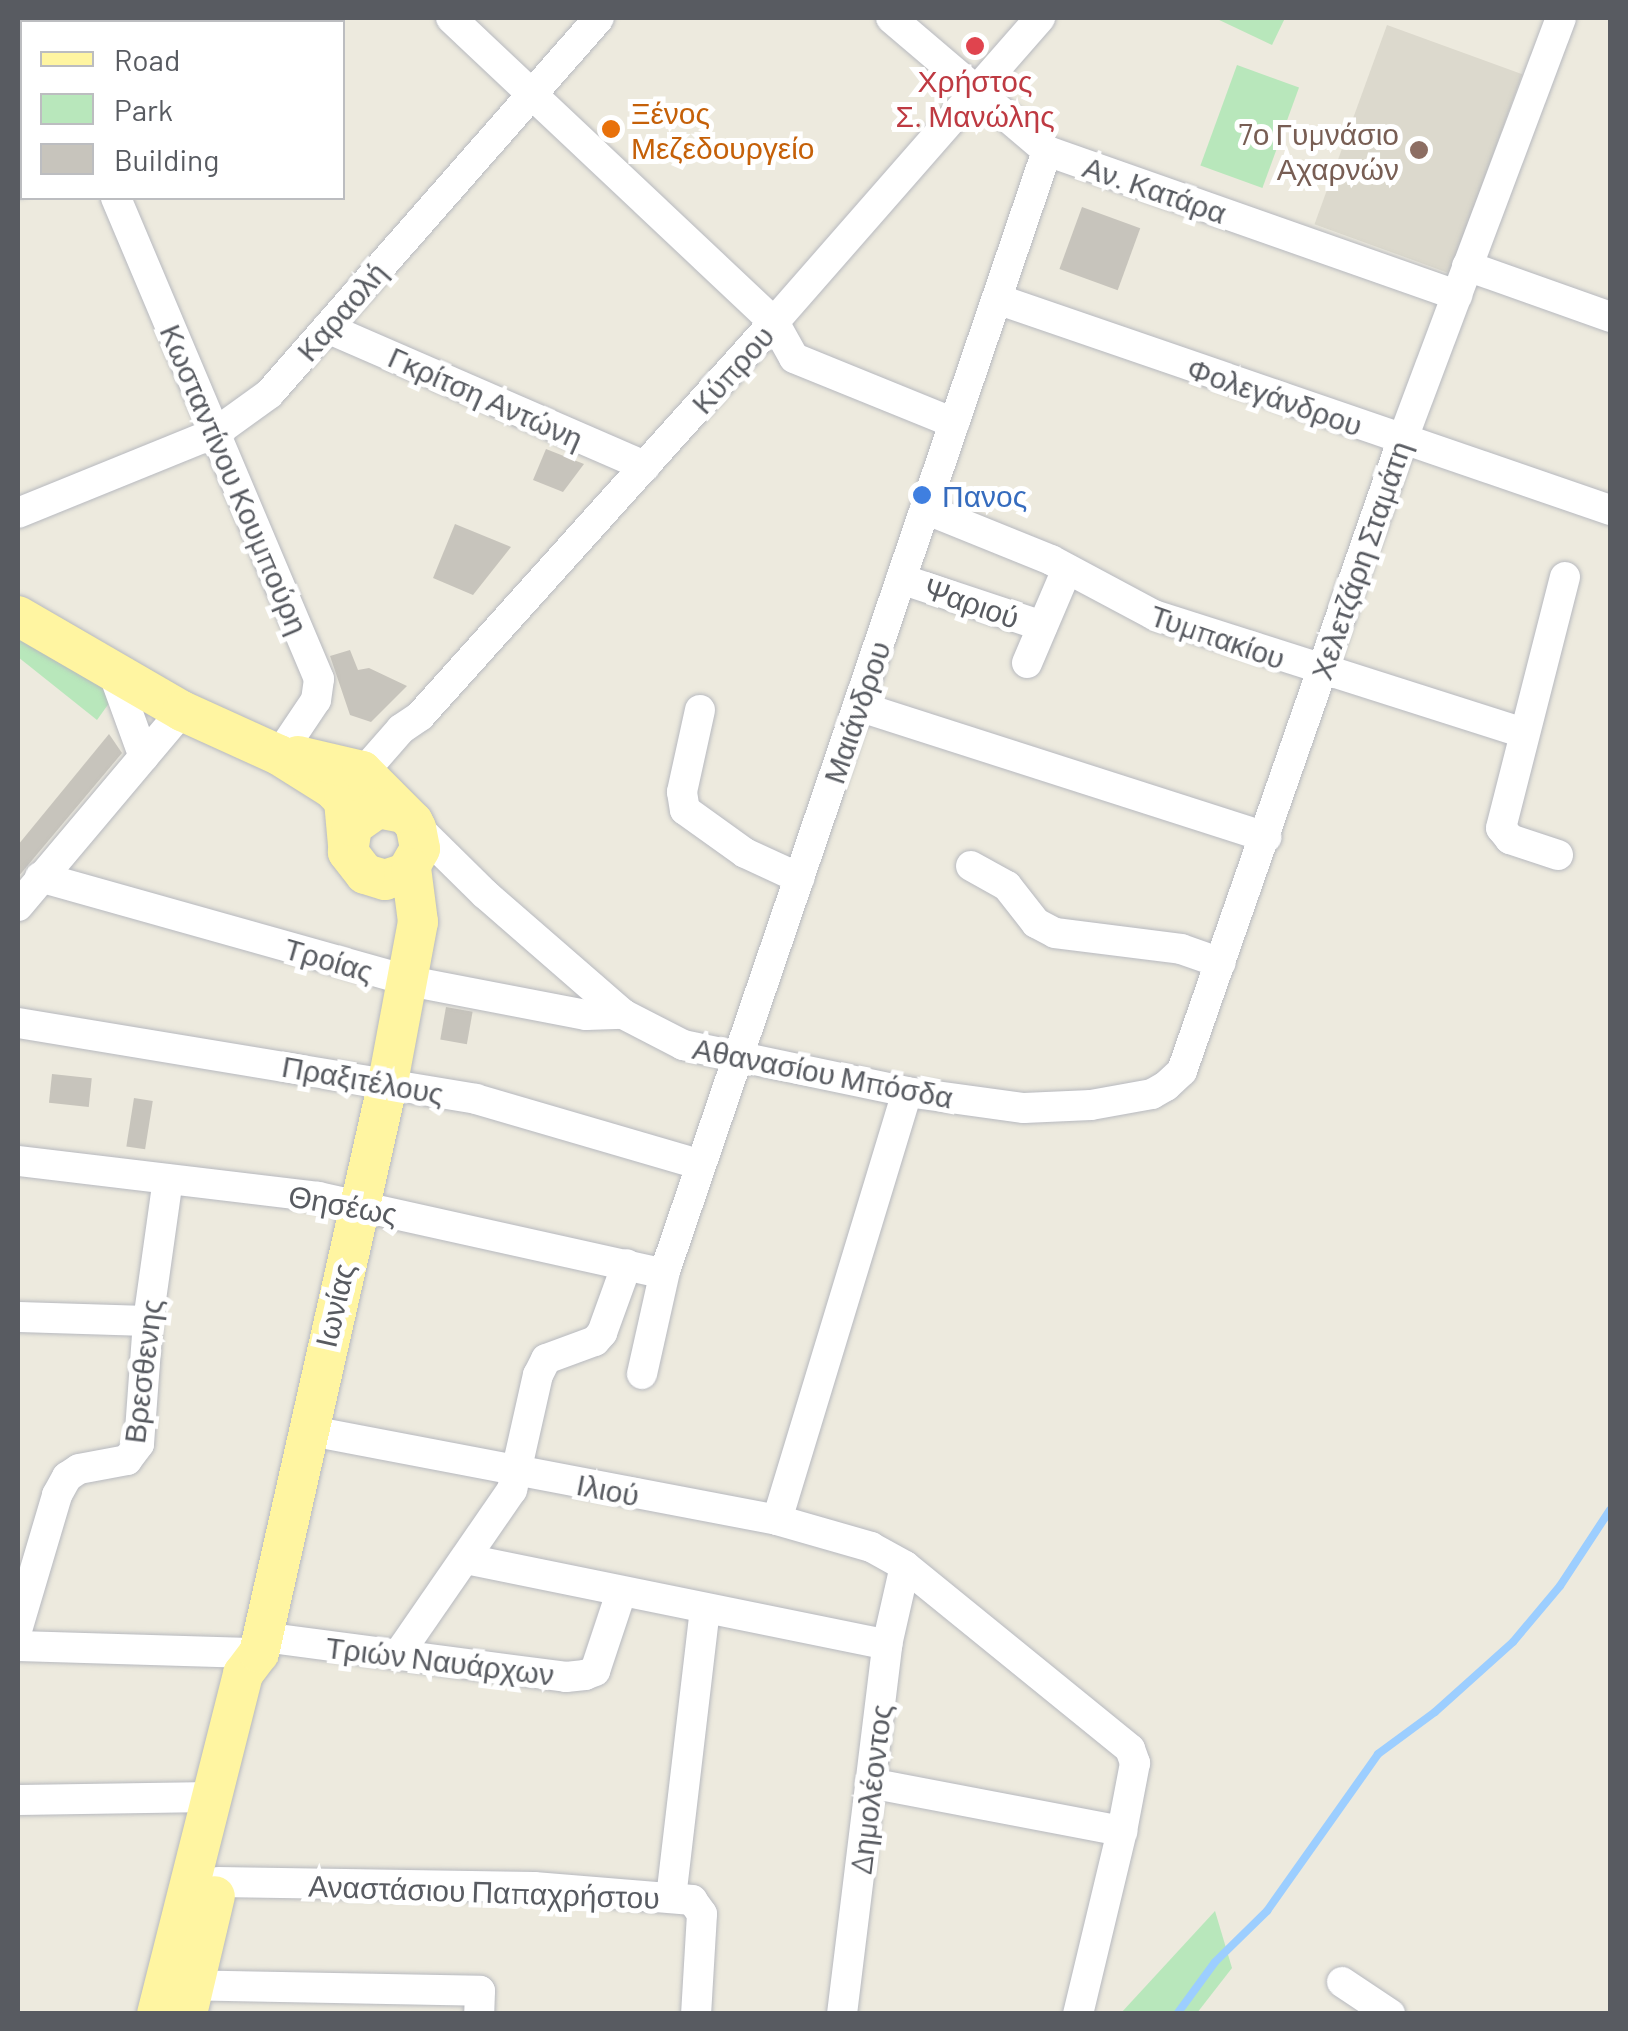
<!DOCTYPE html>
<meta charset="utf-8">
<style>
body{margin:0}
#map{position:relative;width:1628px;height:2031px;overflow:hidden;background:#edeade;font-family:Barlow,sans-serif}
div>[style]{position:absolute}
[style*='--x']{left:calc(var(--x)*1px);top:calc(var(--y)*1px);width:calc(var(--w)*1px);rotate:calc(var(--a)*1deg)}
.education>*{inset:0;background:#dcd9cd;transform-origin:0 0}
.green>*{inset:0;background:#b8e7bb;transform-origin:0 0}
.stream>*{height:8px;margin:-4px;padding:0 4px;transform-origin:4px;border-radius:4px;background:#9cceff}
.building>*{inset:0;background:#c7c4bc;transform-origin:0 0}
.roads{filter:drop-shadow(0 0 2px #b7b9bf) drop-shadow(0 0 2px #b7b9bf)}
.minor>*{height:30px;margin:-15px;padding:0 15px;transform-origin:15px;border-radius:15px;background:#fff}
.major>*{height:40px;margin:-20px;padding:0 20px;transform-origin:20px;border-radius:20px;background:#fff5a1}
.dots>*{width:28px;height:28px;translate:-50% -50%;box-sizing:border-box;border:5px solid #fff;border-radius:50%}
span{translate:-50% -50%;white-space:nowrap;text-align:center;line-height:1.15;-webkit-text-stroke:10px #fff;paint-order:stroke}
.health-label{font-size:30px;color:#be3a42}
.food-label{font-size:30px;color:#c56008}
.left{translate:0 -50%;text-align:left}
.education-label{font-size:30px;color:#785e54}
.right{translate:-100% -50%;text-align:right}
.street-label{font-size:30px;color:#585b61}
.shop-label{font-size:30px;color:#366cbe}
.frame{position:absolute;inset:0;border:20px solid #585b61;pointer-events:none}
.legend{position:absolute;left:20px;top:20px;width:325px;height:180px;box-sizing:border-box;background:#fff;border:2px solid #bcbdc0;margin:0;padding:12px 18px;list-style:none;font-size:30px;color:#585b61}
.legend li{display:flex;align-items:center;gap:20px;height:50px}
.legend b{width:50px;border:2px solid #bcbdc0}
</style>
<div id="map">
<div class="education">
<div style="left:1387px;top:25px;width:144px;height:212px;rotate:20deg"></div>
</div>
<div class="green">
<div style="clip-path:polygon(1215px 18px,1285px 18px,1272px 45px)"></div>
<div style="left:1237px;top:65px;width:66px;height:107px;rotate:20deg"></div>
<div style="clip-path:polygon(18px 638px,102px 684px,112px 699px,97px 720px,18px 657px)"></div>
<div style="clip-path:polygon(1215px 1911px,1232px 1968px,1197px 2013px,1121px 2013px)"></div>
</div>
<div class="stream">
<div style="--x:1177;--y:2014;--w:64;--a:-53.8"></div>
<div style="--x:1215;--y:1962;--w:73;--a:-44.4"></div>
<div style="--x:1267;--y:1911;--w:192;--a:-54.7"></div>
<div style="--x:1378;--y:1754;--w:71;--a:-36.4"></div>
<div style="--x:1435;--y:1712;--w:105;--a:-41.9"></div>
<div style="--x:1513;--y:1642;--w:73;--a:-50"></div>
<div style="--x:1560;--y:1586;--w:91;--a:-56.7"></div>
</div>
<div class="building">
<div style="left:1082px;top:207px;width:62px;height:66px;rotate:20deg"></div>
<div style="clip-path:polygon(546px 449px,584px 464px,563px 492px,533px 480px)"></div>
<div style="clip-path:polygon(455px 524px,511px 547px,473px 595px,433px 578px)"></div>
<div style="clip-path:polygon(350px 650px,358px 670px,369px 668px,407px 686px,371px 722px,350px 715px,330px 656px)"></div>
<div style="clip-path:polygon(109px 734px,122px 753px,18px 877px,18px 845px)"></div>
<div style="left:446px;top:1007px;width:27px;height:33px;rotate:10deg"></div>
<div style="left:52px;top:1074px;width:40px;height:29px;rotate:6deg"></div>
<div style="left:134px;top:1098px;width:19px;height:49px;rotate:9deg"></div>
</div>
<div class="roads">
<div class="minor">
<div style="--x:46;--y:18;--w:4;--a:63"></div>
<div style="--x:451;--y:18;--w:444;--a:43.3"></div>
<div style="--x:774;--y:322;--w:41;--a:60.9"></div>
<div style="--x:794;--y:358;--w:173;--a:22.1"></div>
<div style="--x:891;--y:18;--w:205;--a:40.4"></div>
<div style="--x:1047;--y:151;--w:435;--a:19.4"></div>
<div style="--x:210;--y:22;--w:6;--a:-45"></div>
<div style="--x:18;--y:183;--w:4;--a:-27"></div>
<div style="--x:116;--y:198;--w:522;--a:67.12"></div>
<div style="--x:319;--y:679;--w:21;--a:98"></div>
<div style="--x:316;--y:700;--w:66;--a:123.9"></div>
<div style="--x:1467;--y:266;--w:152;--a:19.6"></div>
<div style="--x:997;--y:299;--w:648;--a:18.99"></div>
<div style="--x:327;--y:328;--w:347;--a:23.5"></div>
<div style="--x:925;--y:509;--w:136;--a:22"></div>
<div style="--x:1051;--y:560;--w:117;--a:28.1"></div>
<div style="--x:1154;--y:615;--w:388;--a:17.7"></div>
<div style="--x:18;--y:513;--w:213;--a:-22.1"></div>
<div style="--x:215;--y:433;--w:67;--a:-35.8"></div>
<div style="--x:269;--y:394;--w:500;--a:-48.73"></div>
<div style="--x:901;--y:579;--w:149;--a:18.4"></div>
<div style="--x:1027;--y:663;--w:102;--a:-66.9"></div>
<div style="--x:113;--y:672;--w:90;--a:70"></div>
<div style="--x:858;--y:706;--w:429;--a:17.8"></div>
<div style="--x:700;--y:710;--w:84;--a:102.4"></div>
<div style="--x:682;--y:792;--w:18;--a:81"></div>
<div style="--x:685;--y:810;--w:74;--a:35.6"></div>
<div style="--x:745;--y:853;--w:60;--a:24.8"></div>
<div style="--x:352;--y:785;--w:74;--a:-48.8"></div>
<div style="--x:401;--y:729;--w:23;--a:-34"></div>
<div style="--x:420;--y:716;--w:530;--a:-48.06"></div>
<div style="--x:774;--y:322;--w:404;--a:-48.8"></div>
<div style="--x:414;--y:824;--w:100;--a:44.6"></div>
<div style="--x:485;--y:894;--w:183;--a:41"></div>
<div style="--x:623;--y:1014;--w:68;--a:27.3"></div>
<div style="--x:683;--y:1045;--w:229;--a:11.8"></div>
<div style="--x:907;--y:1092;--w:118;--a:7.8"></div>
<div style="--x:1024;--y:1108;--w:67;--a:-2.6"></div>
<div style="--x:1091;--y:1105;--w:62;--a:-10.2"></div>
<div style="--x:1152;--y:1094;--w:16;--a:-30"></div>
<div style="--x:1166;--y:1086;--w:22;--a:-43"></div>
<div style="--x:1182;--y:1071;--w:667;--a:-70.75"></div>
<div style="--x:1402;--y:441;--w:452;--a:-69.4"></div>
<div style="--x:1558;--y:855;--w:51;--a:-161.6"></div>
<div style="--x:1510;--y:839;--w:14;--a:-129"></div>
<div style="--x:1501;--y:828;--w:259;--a:-75.7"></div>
<div style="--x:971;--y:866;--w:41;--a:29.1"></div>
<div style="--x:1007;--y:886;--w:47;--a:51.9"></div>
<div style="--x:1036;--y:923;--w:21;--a:28"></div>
<div style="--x:1055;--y:933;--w:127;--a:7.2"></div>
<div style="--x:1181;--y:949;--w:42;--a:19.3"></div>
<div style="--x:40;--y:877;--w:383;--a:15.7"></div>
<div style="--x:409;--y:981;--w:180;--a:10.9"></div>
<div style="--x:586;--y:1015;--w:37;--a:-2"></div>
<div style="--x:18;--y:906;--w:255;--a:-49.9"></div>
<div style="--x:18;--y:1023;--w:464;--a:9.4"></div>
<div style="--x:476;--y:1099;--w:234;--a:16.3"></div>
<div style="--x:18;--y:1161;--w:302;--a:6.8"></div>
<div style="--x:318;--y:1197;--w:354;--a:12.5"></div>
<div style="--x:664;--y:1274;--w:1187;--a:-71.17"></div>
<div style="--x:18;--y:1317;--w:130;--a:1.8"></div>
<div style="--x:642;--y:1374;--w:110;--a:-77.4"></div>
<div style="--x:306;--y:1430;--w:480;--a:10.8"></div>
<div style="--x:777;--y:1520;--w:98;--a:16"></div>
<div style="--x:871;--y:1547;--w:39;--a:29"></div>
<div style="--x:905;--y:1566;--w:290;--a:39.1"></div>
<div style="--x:1130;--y:1749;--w:15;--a:70"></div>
<div style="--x:1135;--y:1763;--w:69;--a:100.8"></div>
<div style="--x:1122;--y:1831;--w:188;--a:103.5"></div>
<div style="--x:777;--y:1520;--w:447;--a:-73.1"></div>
<div style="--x:466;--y:1559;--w:430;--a:11.5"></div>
<div style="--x:18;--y:1627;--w:138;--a:-73.5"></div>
<div style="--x:57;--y:1495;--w:21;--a:-61"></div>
<div style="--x:67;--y:1477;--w:14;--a:-34"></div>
<div style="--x:79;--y:1469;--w:49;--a:-10.6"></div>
<div style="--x:127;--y:1460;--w:20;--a:-53"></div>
<div style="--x:139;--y:1444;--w:123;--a:-85.8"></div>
<div style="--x:148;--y:1321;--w:143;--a:-82"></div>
<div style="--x:263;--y:1637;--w:306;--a:7.5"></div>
<div style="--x:566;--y:1677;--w:19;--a:-6"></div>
<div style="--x:585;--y:1675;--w:11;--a:-22"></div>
<div style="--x:595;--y:1671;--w:82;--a:-71.6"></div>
<div style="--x:18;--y:1646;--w:241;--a:1.7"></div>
<div style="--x:398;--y:1655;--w:201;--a:-55.4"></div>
<div style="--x:512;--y:1490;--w:118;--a:-77.3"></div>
<div style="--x:538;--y:1375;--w:18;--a:-63"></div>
<div style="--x:546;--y:1359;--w:52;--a:-20.2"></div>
<div style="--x:595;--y:1341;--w:11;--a:-49"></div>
<div style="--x:602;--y:1333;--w:73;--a:-70.1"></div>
<div style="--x:870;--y:1783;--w:257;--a:10.8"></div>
<div style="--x:18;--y:1800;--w:194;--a:-0.9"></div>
<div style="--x:218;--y:1882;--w:316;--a:0.9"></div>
<div style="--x:534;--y:1887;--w:159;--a:4.7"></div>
<div style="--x:692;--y:1900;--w:17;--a:54"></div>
<div style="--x:702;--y:1914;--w:100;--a:93.4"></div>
<div style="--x:671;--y:1898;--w:290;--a:-83.3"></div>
<div style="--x:1342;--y:1982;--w:58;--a:33.7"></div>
<div style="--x:175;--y:1985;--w:305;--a:1.1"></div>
<div style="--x:480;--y:1991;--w:23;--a:92"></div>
<div style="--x:842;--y:2014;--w:372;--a:-83"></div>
<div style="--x:887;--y:1645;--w:81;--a:-77.2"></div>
</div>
<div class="major">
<div style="--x:18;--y:616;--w:190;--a:30.1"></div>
<div style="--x:182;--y:711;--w:107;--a:24.4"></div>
<div style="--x:279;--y:755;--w:64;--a:32.2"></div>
<div style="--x:333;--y:789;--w:16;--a:47"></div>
<div style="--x:344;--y:801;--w:44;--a:84.8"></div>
<div style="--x:298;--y:756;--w:66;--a:13.2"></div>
<div style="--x:362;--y:771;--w:72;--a:45"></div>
<div style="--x:413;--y:822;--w:7;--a:63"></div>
<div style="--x:416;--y:828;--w:21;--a:79"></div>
<div style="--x:420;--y:849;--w:28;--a:120"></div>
<div style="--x:406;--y:873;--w:22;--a:162"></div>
<div style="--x:385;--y:880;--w:21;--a:-163"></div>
<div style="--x:365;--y:874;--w:28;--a:-128"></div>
<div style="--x:348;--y:852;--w:26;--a:-81"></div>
<div style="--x:352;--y:826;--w:32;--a:-35"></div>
<div style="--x:378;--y:808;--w:25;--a:11"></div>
<div style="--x:157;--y:2014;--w:351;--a:-75.8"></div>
<div style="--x:243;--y:1674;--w:26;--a:-53"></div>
<div style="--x:259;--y:1653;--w:585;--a:-77.27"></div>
<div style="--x:388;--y:1082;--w:163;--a:-79.4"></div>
<div style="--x:418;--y:922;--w:54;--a:-97.4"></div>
<div style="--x:187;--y:2014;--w:121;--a:-76.7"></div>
</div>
</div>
<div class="dots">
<div style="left:975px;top:46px;background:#e0444e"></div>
<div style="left:611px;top:129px;background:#e8710a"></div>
<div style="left:1419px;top:150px;background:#8d6e63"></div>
<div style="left:922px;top:495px;background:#3f7fe0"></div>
</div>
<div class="health-label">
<span style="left:975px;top:97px">Χρήστος<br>Σ. Μανώλης</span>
</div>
<div class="food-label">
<span class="left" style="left:631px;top:129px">Ξένος<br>Μεζεδουργείο</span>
</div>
<div class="education-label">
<span class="right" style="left:1399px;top:150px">7ο Γυμνάσιο<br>Αχαρνών</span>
</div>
<div class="street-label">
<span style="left:1155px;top:189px;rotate:19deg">Αν. Κατάρα</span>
<span style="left:341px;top:311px;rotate:-49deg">Καραολή</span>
<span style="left:732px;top:369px;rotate:-48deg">Κύπρου</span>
<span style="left:1275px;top:396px;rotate:19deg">Φολεγάνδρου</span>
<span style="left:486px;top:397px;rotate:24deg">Γκρίτση Αντώνη</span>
<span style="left:235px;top:479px;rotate:67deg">Κωσταντίνου Κουμπούρη</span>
<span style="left:1360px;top:560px;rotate:-71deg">Χελετζάρη Σταμάτη</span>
<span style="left:972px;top:602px;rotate:19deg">Ψαριού</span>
<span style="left:1218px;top:636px;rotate:19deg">Τυμπακίου</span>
<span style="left:856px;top:712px;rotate:-71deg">Μαιάνδρου</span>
<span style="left:329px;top:959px;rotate:16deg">Τροίας</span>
<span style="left:823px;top:1072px;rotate:11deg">Αθανασίου Μπόσδα</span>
<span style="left:363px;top:1079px;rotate:10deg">Πραξιτέλους</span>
<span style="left:343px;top:1204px;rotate:10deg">Θησέως</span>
<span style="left:334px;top:1305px;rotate:-77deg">Ιωνίας</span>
<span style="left:142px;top:1371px;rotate:-83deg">Βρεσθενης</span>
<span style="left:608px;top:1489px;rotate:11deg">Ιλιού</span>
<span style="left:440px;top:1660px;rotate:7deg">Τριών Ναυάρχων</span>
<span style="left:870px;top:1789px;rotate:-83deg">Δημολέοντος</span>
<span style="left:484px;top:1891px;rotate:2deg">Αναστάσιου Παπαχρήστου</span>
</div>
<div class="shop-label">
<span class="left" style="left:942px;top:495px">Πανος</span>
</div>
<div class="frame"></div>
<ul class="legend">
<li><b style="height:12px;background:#fff5a1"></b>Road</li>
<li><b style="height:28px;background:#b8e7bb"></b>Park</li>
<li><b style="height:28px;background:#c7c4bc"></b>Building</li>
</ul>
</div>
